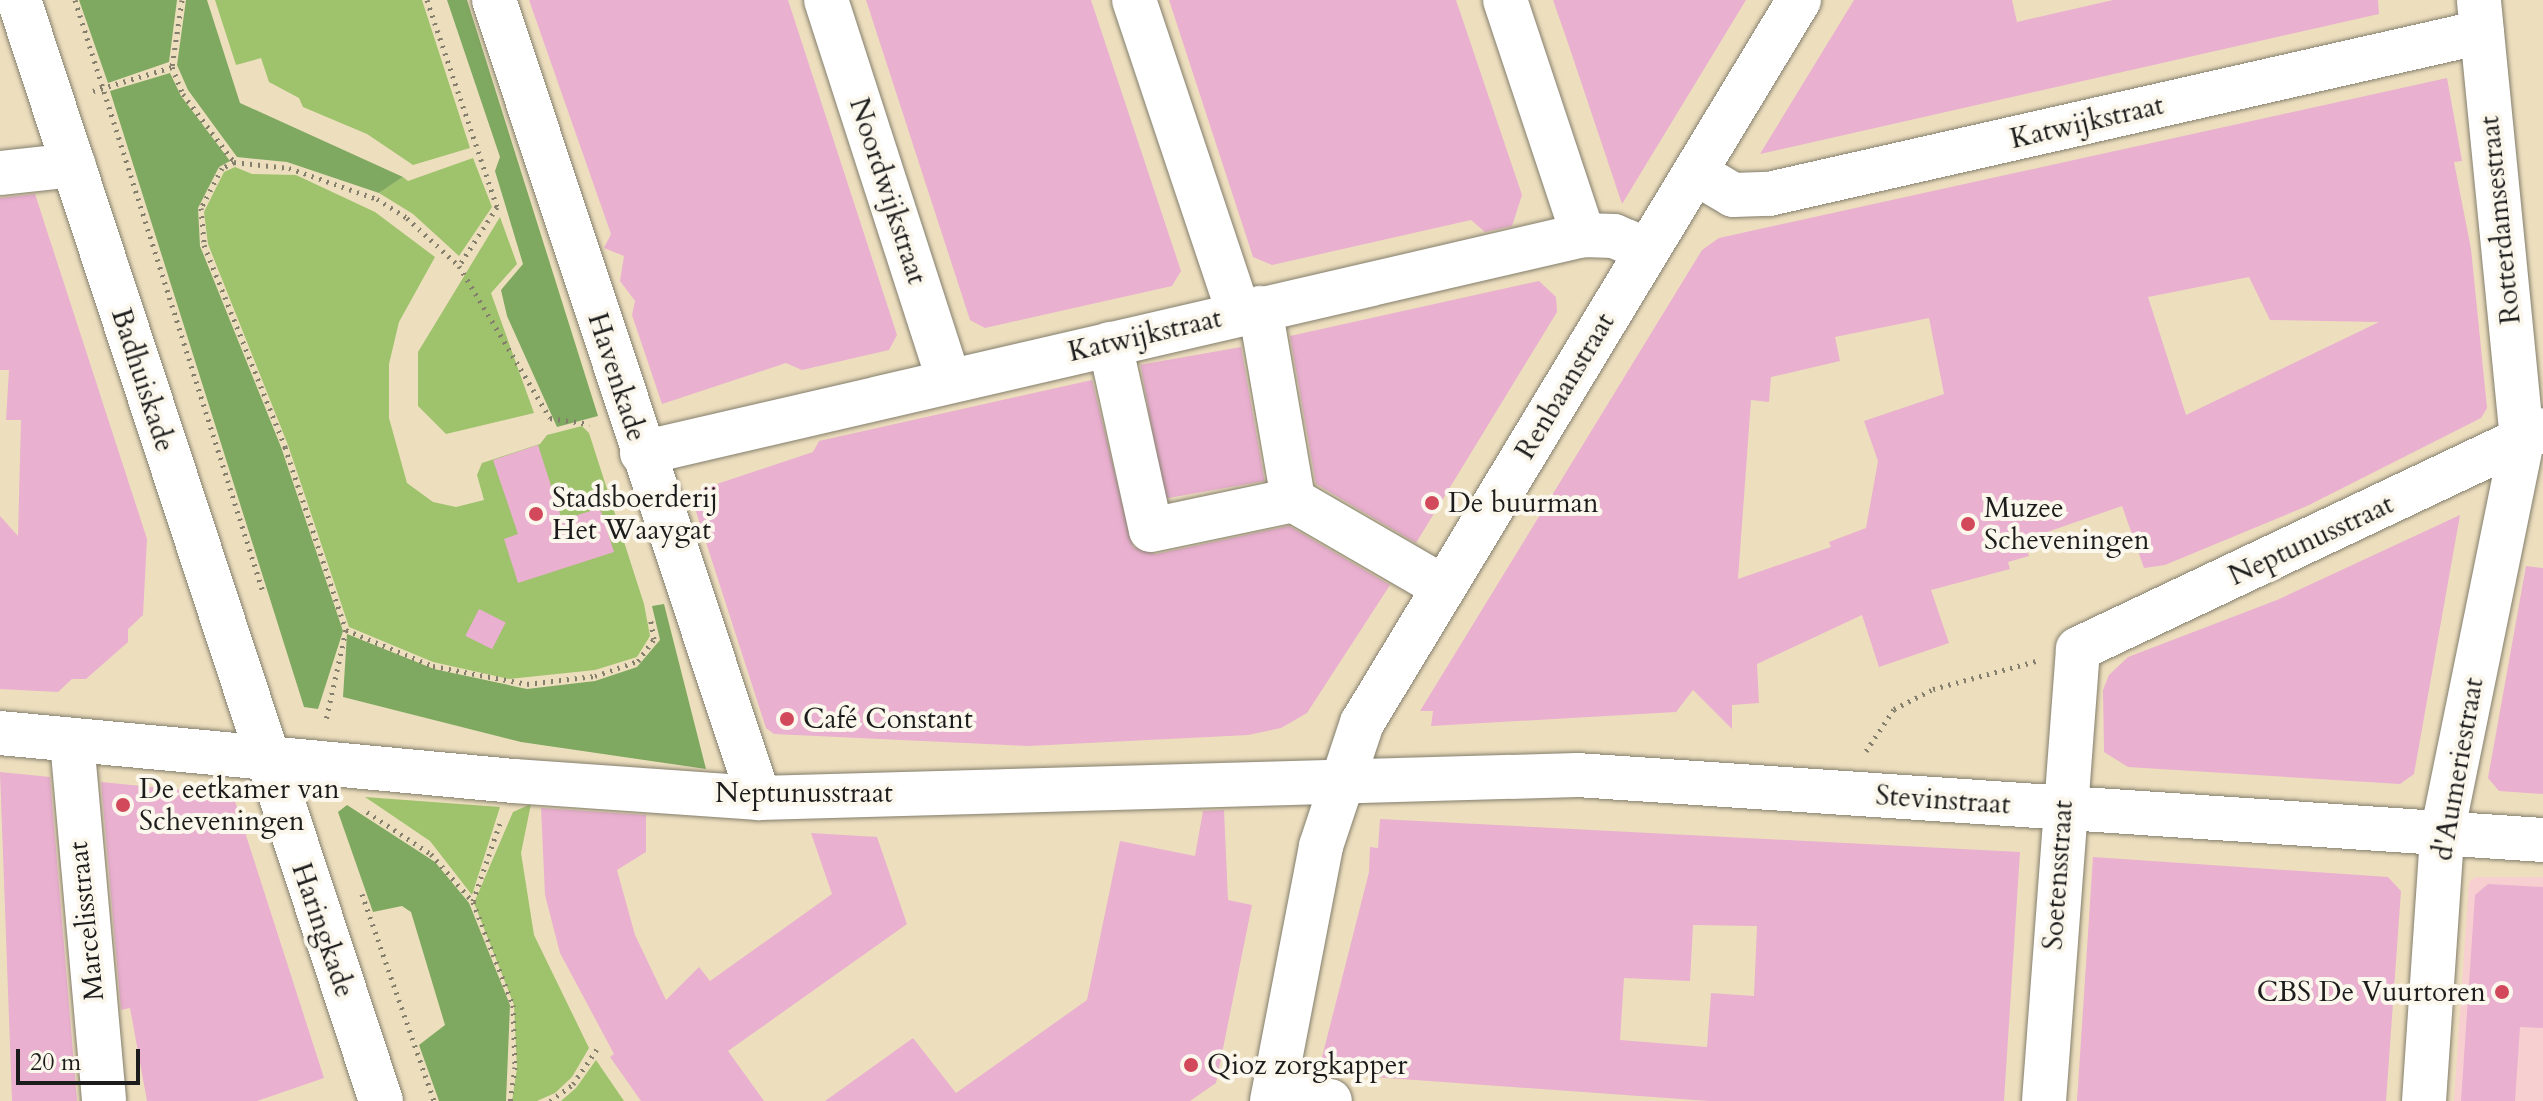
<!DOCTYPE html>
<meta charset="utf-8">
<style>
body{margin:0}
#map{position:relative;width:2543px;height:1101px;overflow:hidden;background:#eddfbe;font-family:Cardo,serif}
div>[style]{position:absolute}
[style*='--x']{left:calc(var(--x)*1px);top:calc(var(--y)*1px);width:calc(var(--w)*1px);rotate:calc(var(--a)*1deg)}
.built>*{inset:0;background:#f7cfd0}
.green>*{inset:0;background:#9fc26c}
.forest>*{inset:0;background:#7fa860}
.building>*{inset:0;background:#e9b0cf;transform-origin:0 0}
.path>*{height:5px;margin-top:-2.5px;transform-origin:0;background:repeating-linear-gradient(90deg,#847e6d 0 2px,transparent 0 8px)}
.roads{filter:drop-shadow(0 0 2px #847e6d) drop-shadow(0 0 2px #847e6d)}
.minor>*{height:44px;margin:-22px;padding:0 22px;transform-origin:22px;border-radius:22px;background:#fff}
.dots>*{width:22px;height:22px;translate:-50% -50%;box-sizing:border-box;border:4px solid #fbf7ec;border-radius:50%}
span{translate:-50% -50%;white-space:nowrap;text-align:center;line-height:1.15;-webkit-text-stroke:8px #fbf7ec;paint-order:stroke}
.street-label{font-size:28px;color:#1c1c1c}
.poi-label{font-size:28px;color:#1c1c1c}
.left{translate:0 -50%;text-align:left}
.right{translate:-100% -50%;text-align:right}
.scale{position:absolute;left:16px;top:1049px;width:124px;height:36px;box-sizing:border-box;border:4px solid #1c1c1c;border-top:0;padding-left:10px;font-size:24px;line-height:28px;white-space:nowrap;color:#1c1c1c;-webkit-text-stroke:6px #fbf7ec;paint-order:stroke}
</style>
<div id="map">
<div class="built">
<div style="clip-path:polygon(2475px 877px,2543px 877px,2543px 1101px,2454px 1101px,2469px 882px)"></div>
</div>
<div class="green">
<div style="clip-path:polygon(215px 0,422px 0,470px 148px,413px 165px,367px 134px,303px 107px,299px 98px,269px 82px,261px 58px,236px 65px)"></div>
<div style="clip-path:polygon(473px 158px,492px 207px,459px 256px,413px 214px,379px 193px,403px 177px,408px 181px)"></div>
<div style="clip-path:polygon(235px 167px,252px 174px,296px 175px,375px 212px,435px 257px,399px 322px,389px 364px,389px 418px,407px 483px,433px 502px,456px 507px,484px 500px,477px 475px,482px 463px,540px 444px,547px 435px,582px 426px,589px 433px,644px 604px,650px 636px,637px 657px,595px 670px,509px 679px,433px 662px,349px 627px,288px 445px,208px 244px,204px 212px,224px 172px)"></div>
<div style="clip-path:polygon(500px 217px,517px 264px,491px 293px,534px 413px,446px 434px,418px 406px,418px 352px)"></div>
<div style="clip-path:polygon(365px 797px,500px 807px,472px 895px,430px 841px)"></div>
<div style="clip-path:polygon(531px 804px,521px 853px,534px 935px,589px 1048px,572px 1077px,555px 1093px,537px 1101px,512px 1101px,517px 1068px,514px 1005px,474px 903px,513px 812px)"></div>
<div style="clip-path:polygon(596px 1060px,624px 1101px,561px 1101px,576px 1088px)"></div>
</div>
<div class="forest">
<div style="clip-path:polygon(79px 0,177px 0,169px 62px,108px 83px)"></div>
<div style="clip-path:polygon(186px 0,207px 0,240px 103px,403px 177px,379px 193px,287px 162px,237px 157px,188px 90px,177px 65px)"></div>
<div style="clip-path:polygon(447px 0,467px 0,598px 416px,557px 427px,507px 316px,501px 290px,523px 264px,495px 171px,500px 157px)"></div>
<div style="clip-path:polygon(170px 73px,181px 96px,230px 161px,219px 167px,198px 208px,200px 246px,281px 447px,343px 631px,318px 709px,304px 707px,110px 91px)"></div>
<div style="clip-path:polygon(664px 604px,706px 769px,521px 742px,343px 697px,347px 634px,434px 669px,527px 689px,595px 681px,637px 667px,660px 640px,652px 606px)"></div>
<div style="clip-path:polygon(347px 805px,435px 862px,469px 903px,510px 1005px,506px 1101px,439px 1101px,419px 1045px,445px 1025px,411px 912px,402px 906px,373px 912px,338px 812px)"></div>
</div>
<div class="building">
<div style="clip-path:polygon(529px 0,788px 0,897px 335px,889px 350px,802px 370px,786px 363px,662px 404px,632px 315px,635px 301px,620px 281px,624px 256px,604px 248px,611px 234px)"></div>
<div style="clip-path:polygon(866px 0,1091px 0,1181px 271px,1172px 286px,985px 328px,970px 320px)"></div>
<div style="clip-path:polygon(1169px 0,1456px 0,1522px 195px,1512px 226px,1485px 232px,1471px 220px,1272px 265px,1253px 257px)"></div>
<div style="clip-path:polygon(1553px 0,1746px 0,1622px 204px,1568px 43px)"></div>
<div style="clip-path:polygon(1854px 0,2012px 0,2017px 22px,2113px 0,2378px 0,2379px 14px,1760px 154px)"></div>
<div style="clip-path:polygon(evenodd,2447px 78px,2462px 161px,2454px 162px,2471px 249px,2487px 408px,2481px 418px,2307px 506px,2165px 565px,2144px 568px,2122px 506px,2024px 540px,2029px 556px,2008px 562px,2010px 569px,1931px 590px,1949px 643px,1879px 667px,1862px 615px,1757px 664px,1759px 703px,1732px 705px,1732px 729px,1693px 690px,1676px 712px,1431px 726px,1433px 711px,1420px 711px,1702px 250px,1719px 238px,2447px 78px,2249px 277px,2270px 320px,2379px 322px,2186px 415px,2148px 297px,2249px 277px,2447px 78px,1929px 318px,1944px 394px,1864px 421px,1878px 461px,1866px 528px,1829px 542px,1831px 547px,1738px 579px,1751px 400px,1769px 402px,1771px 377px,1840px 361px,1835px 337px,1929px 318px)"></div>
<div style="clip-path:polygon(35px 194px,147px 539px,143px 615px,128px 629px,128px 642px,86px 679px,72px 679px,58px 692px,0 689px,0 516px,18px 536px,21px 420px,6px 420px,9px 370px,0 370px,0 198px)"></div>
<div style="clip-path:polygon(1539px 281px,1556px 297px,1557px 312px,1416px 543px,1316px 484px,1290px 336px)"></div>
<div style="left:1241px;top:347px;width:136px;height:102px;rotate:80deg"></div>
<div style="clip-path:polygon(1092px 380px,1133px 547px,1156px 554px,1289px 526px,1390px 585px,1307px 713px,1281px 728px,1248px 735px,1028px 746px,774px 734px,766px 728px,690px 493px,813px 452px,819px 441px)"></div>
<div style="clip-path:polygon(538px 445px,562px 520px,600px 508px,614px 552px,518px 583px,504px 539px,518px 534px,493px 460px)"></div>
<div style="clip-path:polygon(2460px 515px,2414px 774px,2400px 784px,2128px 767px,2104px 752px,2103px 690px,2109px 675px,2128px 657px,2277px 600px)"></div>
<div style="clip-path:polygon(2526px 566px,2543px 568px,2543px 794px,2499px 791px,2488px 778px)"></div>
<div style="left:479px;top:609px;width:30px;height:30px;rotate:27deg"></div>
<div style="clip-path:polygon(0 772px,50px 777px,77px 1101px,12px 1101px)"></div>
<div style="clip-path:polygon(101px 782px,233px 795px,324px 1078px,257px 1101px,147px 1101px,130px 1008px,121px 1010px)"></div>
<div style="clip-path:polygon(541px 808px,646px 815px,646px 852px,617px 870px,635px 935px,666px 1000px,699px 967px,710px 981px,832px 894px,811px 833px,877px 837px,907px 924px,728px 1051px,764px 1101px,641px 1101px,610px 1057px,614px 1054px,560px 953px,545px 895px)"></div>
<div style="clip-path:polygon(1224px 810px,1228px 900px,1252px 905px,1216px 1083px,1190px 1101px,825px 1101px,913px 1038px,956px 1093px,1087px 1000px,1120px 841px,1195px 856px,1203px 811px)"></div>
<div style="clip-path:polygon(evenodd,1380px 819px,2020px 852px,2004px 1101px,1709px 1101px,1318px 1073px,1369px 872px,1370px 847px,1378px 848px,1380px 819px,1693px 925px,1757px 926px,1754px 996px,1711px 993px,1707px 1047px,1620px 1040px,1624px 978px,1690px 981px,1693px 925px)"></div>
<div style="clip-path:polygon(2093px 857px,2388px 877px,2401px 891px,2386px 1101px,2077px 1101px)"></div>
<div style="clip-path:polygon(2488px 884px,2543px 887px,2543px 1028px,2520px 1027px,2515px 1101px,2461px 1101px,2475px 895px)"></div>
</div>
<div class="path">
<div style="--x:75;--y:0;--w:621;--a:72.38"></div>
<div style="--x:182;--y:0;--w:68;--a:98.5"></div>
<div style="--x:172;--y:67;--w:29;--a:68"></div>
<div style="--x:183;--y:94;--w:85;--a:53.1"></div>
<div style="--x:234;--y:162;--w:55;--a:6.2"></div>
<div style="--x:289;--y:168;--w:93;--a:19.4"></div>
<div style="--x:377;--y:199;--w:36;--a:32"></div>
<div style="--x:407;--y:218;--w:71;--a:42.7"></div>
<div style="--x:459;--y:266;--w:177;--a:59.1"></div>
<div style="--x:550;--y:418;--w:40;--a:8.5"></div>
<div style="--x:427;--y:0;--w:219;--a:71.3"></div>
<div style="--x:497;--y:207;--w:70;--a:122.8"></div>
<div style="--x:93;--y:91;--w:83;--a:-16.9"></div>
<div style="--x:234;--y:162;--w:13;--a:153"></div>
<div style="--x:222;--y:168;--w:45;--a:117.7"></div>
<div style="--x:201;--y:208;--w:37;--a:85"></div>
<div style="--x:204;--y:245;--w:218;--a:68.1"></div>
<div style="--x:285;--y:447;--w:193;--a:71.6"></div>
<div style="--x:346;--y:630;--w:92;--a:102.5"></div>
<div style="--x:346;--y:630;--w:94;--a:22.5"></div>
<div style="--x:433;--y:666;--w:96;--a:10.8"></div>
<div style="--x:527;--y:684;--w:68;--a:-6.7"></div>
<div style="--x:595;--y:676;--w:46;--a:-19.2"></div>
<div style="--x:638;--y:661;--w:27;--a:-54"></div>
<div style="--x:654;--y:639;--w:23;--a:-100"></div>
<div style="--x:1866;--y:751;--w:50;--a:-56.3"></div>
<div style="--x:1894;--y:709;--w:44;--a:-27.1"></div>
<div style="--x:1933;--y:689;--w:107;--a:-15.2"></div>
<div style="--x:367;--y:812;--w:77;--a:33.3"></div>
<div style="--x:431;--y:854;--w:64;--a:48.8"></div>
<div style="--x:473;--y:902;--w:110;--a:68.8"></div>
<div style="--x:513;--y:1005;--w:62;--a:88.2"></div>
<div style="--x:515;--y:1067;--w:34;--a:98"></div>
<div style="--x:362;--y:894;--w:219;--a:70.8"></div>
<div style="--x:473;--y:901;--w:86;--a:-70.9"></div>
<div style="--x:550;--y:1101;--w:29;--a:-36"></div>
<div style="--x:573;--y:1084;--w:42;--a:-55.6"></div>
</div>
<div class="roads">
<div class="minor">
<div style="--x:19;--y:0;--w:1159;--a:71.8"></div>
<div style="--x:494;--y:0;--w:841;--a:71.63"></div>
<div style="--x:826;--y:0;--w:400;--a:72.1"></div>
<div style="--x:1134;--y:0;--w:330;--a:71.5"></div>
<div style="--x:1505;--y:0;--w:248;--a:71.6"></div>
<div style="--x:0;--y:173;--w:74;--a:-6.2"></div>
<div style="--x:1696;--y:173;--w:43;--a:30.7"></div>
<div style="--x:1733;--y:195;--w:36;--a:-2"></div>
<div style="--x:1769;--y:194;--w:731;--a:-12.8"></div>
<div style="--x:1260;--y:308;--w:195;--a:80.2"></div>
<div style="--x:1110;--y:344;--w:190;--a:77.6"></div>
<div style="--x:1151;--y:530;--w:145;--a:-11.9"></div>
<div style="--x:1293;--y:500;--w:173;--a:30.1"></div>
<div style="--x:642;--y:453;--w:966;--a:-13.04"></div>
<div style="--x:1583;--y:235;--w:31;--a:2"></div>
<div style="--x:1614;--y:236;--w:36;--a:23"></div>
<div style="--x:0;--y:733;--w:516;--a:5.34"></div>
<div style="--x:514;--y:781;--w:246;--a:4"></div>
<div style="--x:759;--y:798;--w:818;--a:-1.61"></div>
<div style="--x:1577;--y:775;--w:968;--a:3.85"></div>
<div style="--x:72;--y:741;--w:361;--a:84.9"></div>
<div style="--x:1273;--y:1097;--w:57;--a:4"></div>
<div style="--x:1272;--y:1101;--w:260;--a:-79.1"></div>
<div style="--x:1321;--y:846;--w:130;--a:-71.6"></div>
<div style="--x:1362;--y:723;--w:845;--a:-58.85"></div>
<div style="--x:2044;--y:1101;--w:453;--a:-85.7"></div>
<div style="--x:2078;--y:649;--w:512;--a:-25.31"></div>
<div style="--x:2424;--y:1101;--w:268;--a:-86.1"></div>
<div style="--x:2442;--y:834;--w:402;--a:-78.5"></div>
<div style="--x:2522;--y:440;--w:442;--a:-95.6"></div>
</div>
</div>
<div class="dots">
<div style="left:1432px;top:503px;background:#d1495b"></div>
<div style="left:536px;top:514px;background:#d1495b"></div>
<div style="left:1968px;top:524px;background:#d1495b"></div>
<div style="left:787px;top:719px;background:#d1495b"></div>
<div style="left:123px;top:805px;background:#d1495b"></div>
<div style="left:2502px;top:992px;background:#d1495b"></div>
<div style="left:1191px;top:1065px;background:#d1495b"></div>
</div>
<div class="street-label">
<span style="left:2087px;top:122px;rotate:-13deg">Katwijkstraat</span>
<span style="left:888px;top:191px;rotate:72deg">Noordwijkstraat</span>
<span style="left:2500px;top:220px;rotate:-96deg">Rotterdamsestraat</span>
<span style="left:1145px;top:335px;rotate:-13deg">Katwijkstraat</span>
<span style="left:617px;top:377px;rotate:72deg">Havenkade</span>
<span style="left:143px;top:380px;rotate:72deg">Badhuiskade</span>
<span style="left:1565px;top:386px;rotate:-59deg">Renbaanstraat</span>
<span style="left:2311px;top:540px;rotate:-25deg">Neptunusstraat</span>
<span style="left:2458px;top:769px;rotate:-80deg">d'Aumeriestraat</span>
<span style="left:804px;top:793px">Neptunusstraat</span>
<span style="left:1943px;top:800px;rotate:4deg">Stevinstraat</span>
<span style="left:2058px;top:875px;rotate:-86deg">Soetensstraat</span>
<span style="left:86px;top:921px;rotate:-96deg">Marcelisstraat</span>
<span style="left:323px;top:930px;rotate:71deg">Haringkade</span>
</div>
<div class="poi-label">
<span class="left" style="left:552px;top:514px">Stadsboerderij<br>Het Waaygat</span>
<span class="left" style="left:1448px;top:503px">De buurman</span>
<span class="left" style="left:1984px;top:524px">Muzee<br>Scheveningen</span>
<span class="left" style="left:803px;top:719px">Café Constant</span>
<span class="left" style="left:139px;top:805px">De eetkamer van<br>Scheveningen</span>
<span class="right" style="left:2486px;top:992px">CBS De Vuurtoren</span>
<span class="left" style="left:1207px;top:1065px">Qioz zorgkapper</span>
</div>
<div class="scale">20 m</div>
</div>
